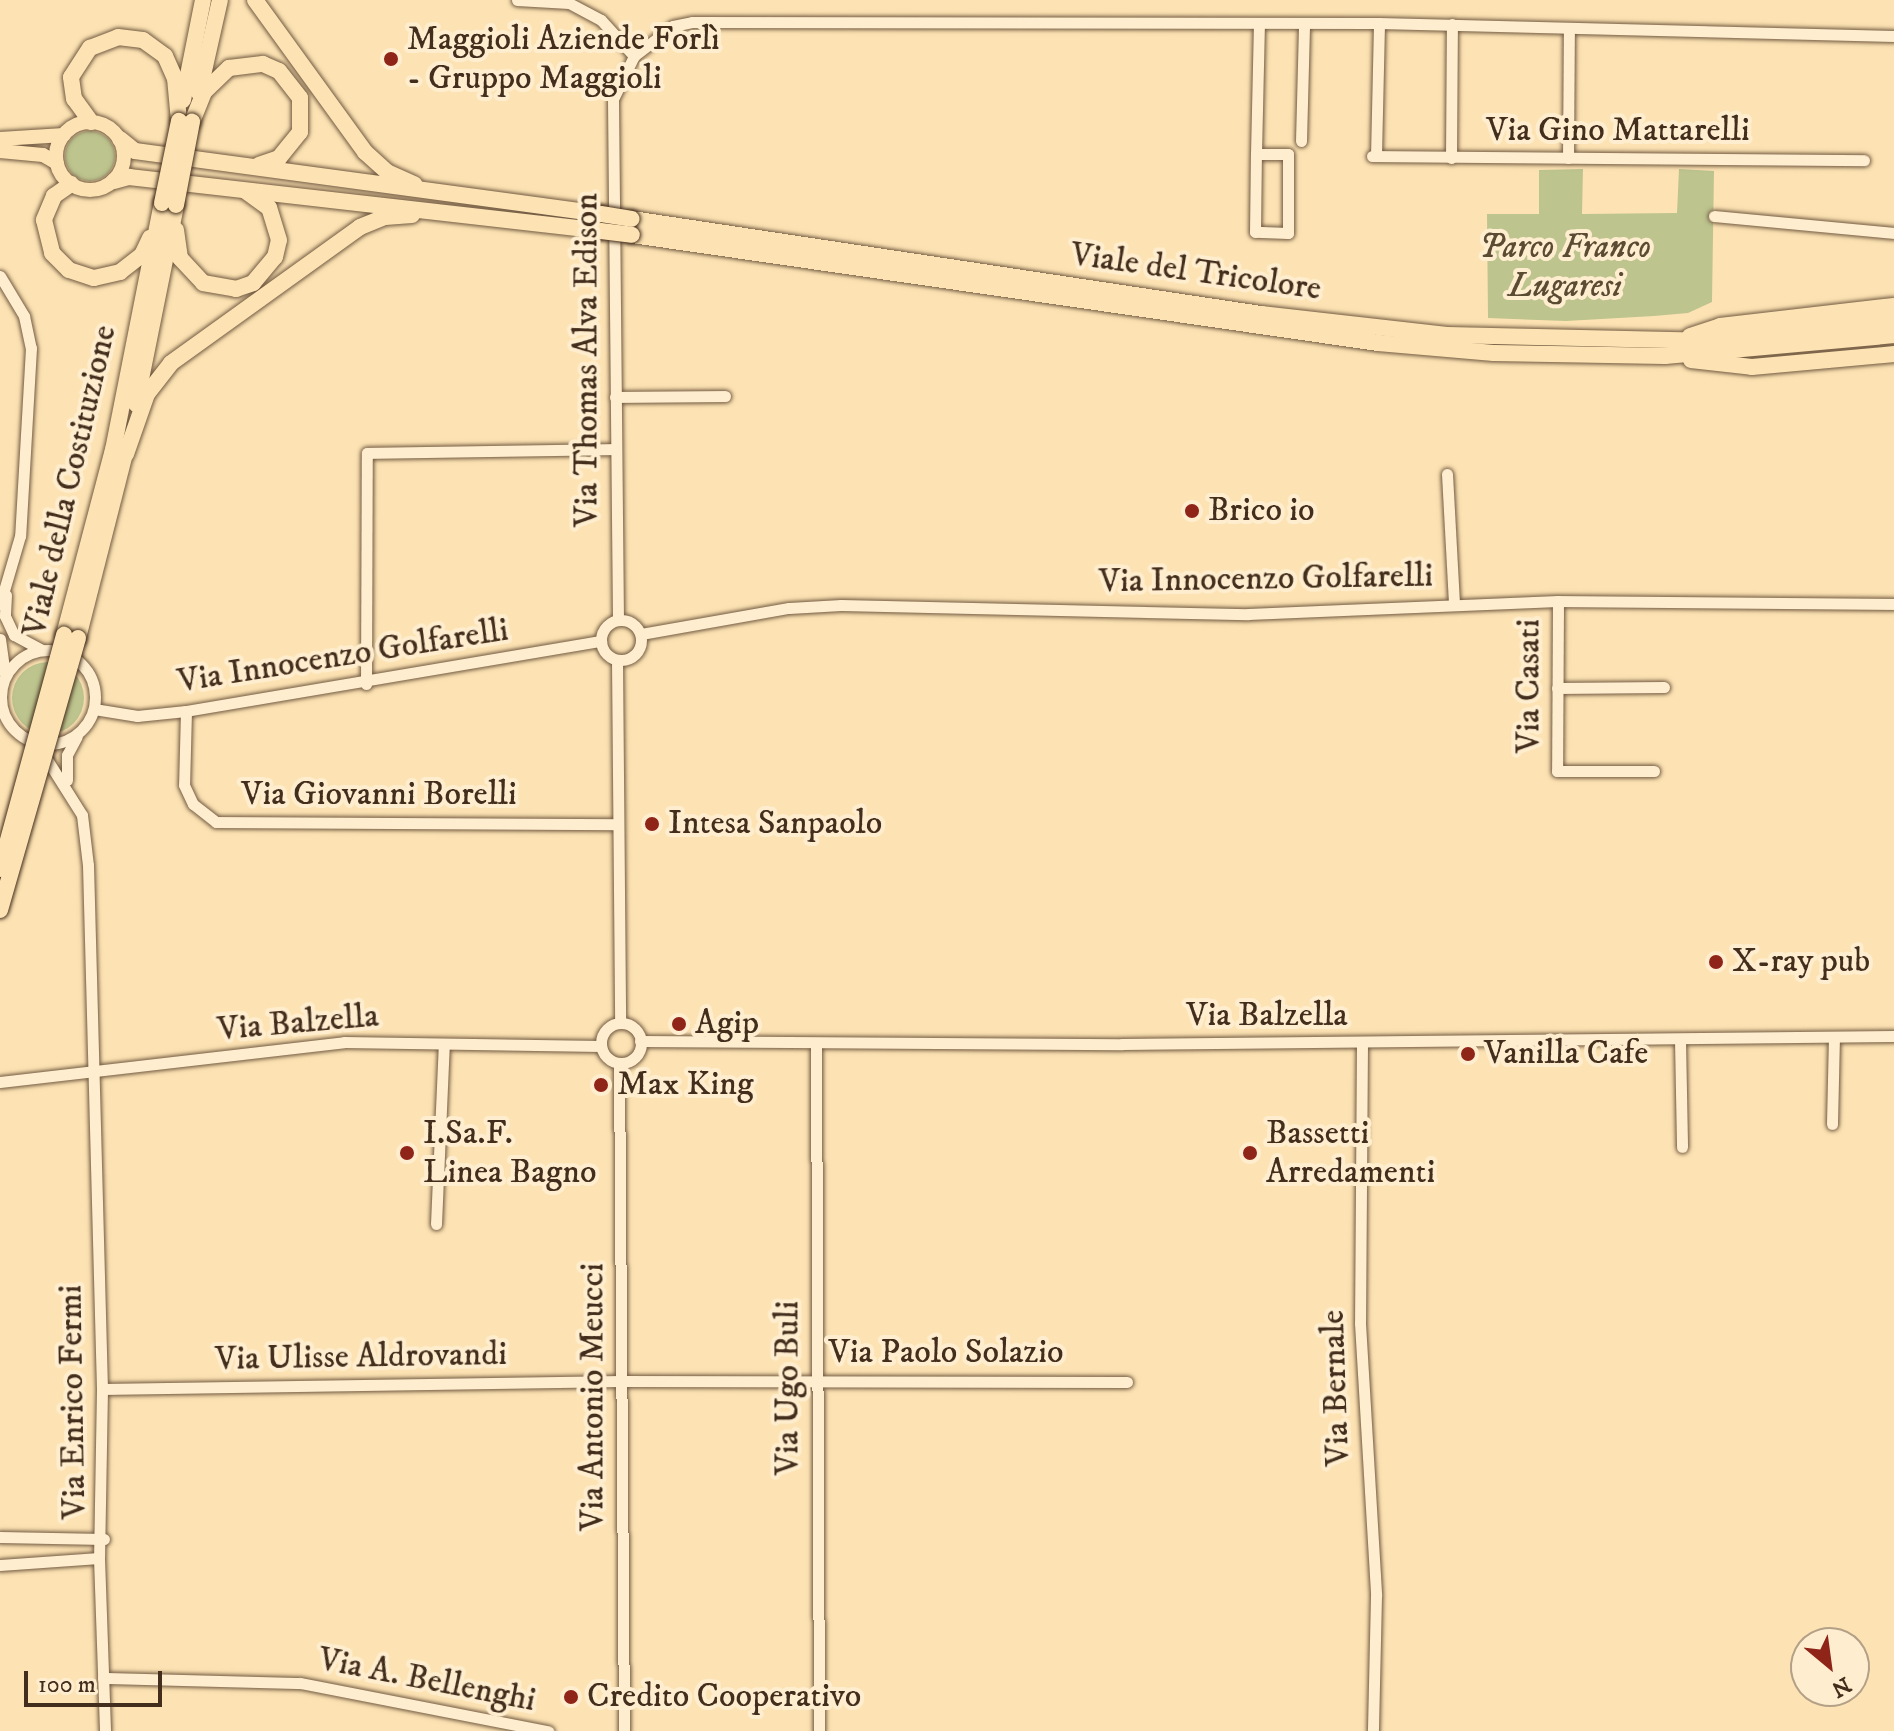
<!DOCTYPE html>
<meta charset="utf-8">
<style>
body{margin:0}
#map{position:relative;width:1894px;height:1731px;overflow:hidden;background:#fde3b3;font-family:"IM FELL DW Pica",serif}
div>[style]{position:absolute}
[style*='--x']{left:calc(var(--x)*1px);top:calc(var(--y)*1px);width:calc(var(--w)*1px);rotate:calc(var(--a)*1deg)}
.green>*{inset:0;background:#bdc48e}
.round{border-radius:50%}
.roads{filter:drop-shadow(0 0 2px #725a42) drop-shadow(0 0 2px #725a42)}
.minor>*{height:11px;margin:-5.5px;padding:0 5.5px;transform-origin:5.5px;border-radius:5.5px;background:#feedce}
.minor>.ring{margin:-5.5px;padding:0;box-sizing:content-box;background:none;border:11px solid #feedce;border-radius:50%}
.major>*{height:14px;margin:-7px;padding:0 7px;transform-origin:7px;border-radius:7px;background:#fde3b3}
.major>.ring{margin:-7px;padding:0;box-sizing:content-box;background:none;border:14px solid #fde3b3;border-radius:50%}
.highway>*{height:16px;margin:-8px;padding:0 8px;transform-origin:8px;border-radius:8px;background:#fde3b3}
.bridges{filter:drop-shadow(0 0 2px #432d1c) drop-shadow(0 0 2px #432d1c)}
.highway-bridge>*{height:16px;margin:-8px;padding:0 8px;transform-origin:8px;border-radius:8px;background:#fde3b3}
.dots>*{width:22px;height:22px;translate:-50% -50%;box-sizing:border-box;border:4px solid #feedce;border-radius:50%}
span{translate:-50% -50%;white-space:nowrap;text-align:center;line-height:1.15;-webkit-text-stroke:8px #feedce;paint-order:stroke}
.poi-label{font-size:34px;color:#432d1c}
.left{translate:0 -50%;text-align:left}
.street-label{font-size:34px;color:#432d1c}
.park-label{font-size:34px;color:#5b4b33;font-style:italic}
.north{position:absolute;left:1790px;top:1627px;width:80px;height:80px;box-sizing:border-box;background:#feedce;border:2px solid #b3a087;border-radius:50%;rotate:151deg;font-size:22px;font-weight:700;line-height:32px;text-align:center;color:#432d1c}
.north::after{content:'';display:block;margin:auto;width:28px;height:36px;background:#8f2418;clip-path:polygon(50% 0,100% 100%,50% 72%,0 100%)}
.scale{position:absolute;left:24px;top:1671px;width:138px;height:36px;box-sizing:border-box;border:4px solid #432d1c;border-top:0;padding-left:10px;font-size:24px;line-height:28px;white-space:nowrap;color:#432d1c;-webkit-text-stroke:6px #feedce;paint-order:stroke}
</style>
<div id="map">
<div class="green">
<div class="round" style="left:65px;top:131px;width:50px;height:50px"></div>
<div style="clip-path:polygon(1583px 169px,1582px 214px,1677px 213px,1679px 169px,1714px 171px,1712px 302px,1688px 313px,1654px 316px,1566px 321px,1488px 318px,1487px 214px,1539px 214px,1539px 170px)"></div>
<div class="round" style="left:12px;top:662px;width:72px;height:72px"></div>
</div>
<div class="roads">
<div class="minor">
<div style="--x:517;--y:0;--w:52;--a:3.3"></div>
<div style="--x:569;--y:3;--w:36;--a:28"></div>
<div style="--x:601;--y:20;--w:49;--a:47.5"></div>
<div style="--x:1301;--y:141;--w:118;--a:-88.5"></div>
<div style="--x:1256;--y:154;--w:32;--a:0"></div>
<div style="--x:1288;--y:154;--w:79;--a:90"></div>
<div style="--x:1288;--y:233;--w:33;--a:-178"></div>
<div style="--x:1255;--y:232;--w:78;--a:-89.3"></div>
<div style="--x:1256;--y:154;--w:131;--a:-88.7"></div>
<div style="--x:1372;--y:156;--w:492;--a:0.5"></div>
<div style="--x:1376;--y:156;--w:133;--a:-88.7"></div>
<div style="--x:1451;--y:158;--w:134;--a:-89.6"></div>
<div style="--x:1568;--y:158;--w:130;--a:-89.6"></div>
<div style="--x:1714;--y:216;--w:181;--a:5.4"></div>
<div style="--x:0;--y:276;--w:47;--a:59"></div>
<div style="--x:24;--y:316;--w:33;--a:78"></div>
<div style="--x:31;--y:348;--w:188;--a:93.3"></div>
<div style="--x:20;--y:536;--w:71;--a:106.4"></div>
<div style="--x:615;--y:397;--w:110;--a:-0.5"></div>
<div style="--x:1447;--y:474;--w:129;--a:86.9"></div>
<div style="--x:6;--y:595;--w:21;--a:93"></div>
<div style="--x:5;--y:616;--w:21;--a:65"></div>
<div style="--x:14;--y:635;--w:32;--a:28"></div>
<div style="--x:1558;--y:601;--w:170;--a:90.3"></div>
<div style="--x:1557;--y:771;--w:97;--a:0"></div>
<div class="ring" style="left:601px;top:620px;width:29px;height:29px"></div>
<div style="--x:618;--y:620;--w:521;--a:-90.55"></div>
<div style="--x:613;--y:99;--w:48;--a:-64"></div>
<div style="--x:634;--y:56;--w:49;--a:-37.6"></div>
<div style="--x:673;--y:26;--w:19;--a:-12"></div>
<div style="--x:692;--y:22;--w:687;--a:0.08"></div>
<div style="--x:1379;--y:23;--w:515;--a:1.45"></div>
<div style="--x:641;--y:634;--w:150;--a:-10"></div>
<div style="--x:789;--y:608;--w:52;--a:-3.3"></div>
<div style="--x:841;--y:605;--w:407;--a:1.3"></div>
<div style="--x:1248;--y:614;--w:310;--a:-2.4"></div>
<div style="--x:1558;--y:601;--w:336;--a:0.5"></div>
<div style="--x:0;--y:639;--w:35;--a:82"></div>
<div class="ring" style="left:1px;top:650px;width:83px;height:83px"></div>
<div style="--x:617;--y:660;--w:363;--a:89.5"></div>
<div style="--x:366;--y:684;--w:231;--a:-89.8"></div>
<div style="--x:367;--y:453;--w:247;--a:-0.9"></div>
<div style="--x:1557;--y:688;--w:107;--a:-0.5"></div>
<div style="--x:94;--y:709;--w:44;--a:9.2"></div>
<div style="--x:137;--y:716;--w:49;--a:-5.8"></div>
<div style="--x:186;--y:711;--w:421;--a:-9.6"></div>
<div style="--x:186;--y:711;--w:74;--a:91.5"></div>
<div style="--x:184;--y:785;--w:21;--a:65"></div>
<div style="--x:193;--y:804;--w:29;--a:38"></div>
<div style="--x:216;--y:822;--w:402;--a:0.3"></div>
<div style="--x:41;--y:750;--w:77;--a:57.8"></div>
<div style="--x:82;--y:815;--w:50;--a:83.2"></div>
<div style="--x:88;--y:865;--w:524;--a:88.47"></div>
<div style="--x:102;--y:1389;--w:169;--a:91"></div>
<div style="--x:99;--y:1558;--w:173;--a:88"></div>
<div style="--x:67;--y:780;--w:25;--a:-90"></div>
<div style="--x:67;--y:755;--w:21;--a:-62"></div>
<div class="ring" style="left:601px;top:1023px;width:29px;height:29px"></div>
<div style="--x:1680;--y:1040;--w:107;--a:88.9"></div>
<div style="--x:640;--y:1041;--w:482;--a:0.4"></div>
<div style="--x:1122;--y:1044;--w:772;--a:-0.59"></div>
<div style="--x:1362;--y:1043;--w:280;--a:90.4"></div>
<div style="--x:1360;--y:1323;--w:273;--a:86.6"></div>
<div style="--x:1376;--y:1596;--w:135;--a:91.3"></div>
<div style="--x:816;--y:1045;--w:686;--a:89.75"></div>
<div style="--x:619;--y:1063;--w:668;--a:89.57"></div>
<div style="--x:0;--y:1082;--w:346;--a:-6.6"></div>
<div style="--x:344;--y:1042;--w:257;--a:0.9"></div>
<div style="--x:1832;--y:1124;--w:85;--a:-88.7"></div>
<div style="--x:436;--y:1224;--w:180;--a:-87.5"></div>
<div style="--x:102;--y:1389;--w:518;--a:-0.88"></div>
<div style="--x:620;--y:1381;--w:507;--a:0.11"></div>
<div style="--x:0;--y:1537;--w:104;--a:1.1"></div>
<div style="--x:0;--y:1565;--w:99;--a:-4"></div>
<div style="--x:103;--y:1678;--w:197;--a:1.5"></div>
<div style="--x:300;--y:1683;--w:253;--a:11"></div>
</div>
<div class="major">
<div class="ring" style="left:56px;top:122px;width:54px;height:54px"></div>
<div style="--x:0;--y:139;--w:64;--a:-3.6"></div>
<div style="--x:0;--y:151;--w:43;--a:5.3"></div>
<div style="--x:43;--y:155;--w:16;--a:30"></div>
</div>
<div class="highway">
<div style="--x:255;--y:0;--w:188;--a:54.1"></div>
<div style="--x:365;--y:152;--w:30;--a:42"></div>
<div style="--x:387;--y:172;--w:30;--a:24"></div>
<div style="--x:199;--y:93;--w:95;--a:-77.3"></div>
<div style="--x:183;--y:100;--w:102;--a:-78.7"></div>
<div style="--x:91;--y:122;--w:29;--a:-126"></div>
<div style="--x:74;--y:99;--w:22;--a:-98"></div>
<div style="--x:71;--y:77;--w:35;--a:-57"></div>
<div style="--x:90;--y:48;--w:30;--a:-21"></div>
<div style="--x:118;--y:37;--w:25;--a:7"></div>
<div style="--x:143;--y:40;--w:27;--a:36"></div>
<div style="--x:165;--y:56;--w:24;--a:66"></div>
<div style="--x:175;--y:78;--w:43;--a:84.7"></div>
<div style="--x:192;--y:122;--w:32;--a:-68"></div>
<div style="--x:204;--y:92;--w:35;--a:-44"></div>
<div style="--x:229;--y:68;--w:34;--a:-7"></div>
<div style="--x:263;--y:64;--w:17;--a:24"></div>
<div style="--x:279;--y:71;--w:34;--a:52"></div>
<div style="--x:300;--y:98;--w:34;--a:90"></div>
<div style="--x:300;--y:132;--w:33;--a:129"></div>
<div style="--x:279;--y:158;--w:21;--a:161"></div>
<div style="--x:120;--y:139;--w:19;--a:39"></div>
<div style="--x:135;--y:151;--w:470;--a:7.7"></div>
<div style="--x:114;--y:181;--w:16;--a:-15"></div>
<div style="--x:129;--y:177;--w:475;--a:6.5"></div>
<div style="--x:71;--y:184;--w:21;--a:145"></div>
<div style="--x:54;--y:196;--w:26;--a:113"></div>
<div style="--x:44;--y:220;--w:34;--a:76"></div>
<div style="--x:52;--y:253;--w:24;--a:45"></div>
<div style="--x:69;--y:270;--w:26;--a:18"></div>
<div style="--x:94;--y:278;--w:27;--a:-13"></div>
<div style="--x:120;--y:272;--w:28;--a:-38"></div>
<div style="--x:142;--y:255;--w:19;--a:-65"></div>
<div style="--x:632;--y:219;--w:636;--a:8.59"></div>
<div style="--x:1261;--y:314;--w:187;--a:6.4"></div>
<div style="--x:1447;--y:335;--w:268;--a:1.3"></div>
<div style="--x:1715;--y:341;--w:180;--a:-6.4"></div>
<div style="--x:176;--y:230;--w:28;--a:82"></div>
<div style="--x:180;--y:258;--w:34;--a:47"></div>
<div style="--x:203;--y:283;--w:34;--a:10"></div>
<div style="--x:236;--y:289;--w:18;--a:-19"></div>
<div style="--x:253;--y:283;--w:34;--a:-50"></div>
<div style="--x:275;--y:257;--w:17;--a:-77"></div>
<div style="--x:279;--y:240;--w:34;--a:-107"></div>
<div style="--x:269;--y:208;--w:29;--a:-144"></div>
<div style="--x:632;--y:235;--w:754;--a:8.24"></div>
<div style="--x:1378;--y:343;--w:116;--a:4.9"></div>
<div style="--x:1494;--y:353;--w:171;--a:1"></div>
<div style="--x:1665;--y:356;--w:230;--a:-5.2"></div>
<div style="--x:1690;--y:336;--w:32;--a:-18"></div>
<div style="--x:1720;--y:326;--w:175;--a:-6.6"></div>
<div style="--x:1691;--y:360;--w:61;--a:6.5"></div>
<div style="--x:1752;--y:367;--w:143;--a:-5.2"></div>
<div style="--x:136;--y:404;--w:203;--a:-78.6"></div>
<div style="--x:126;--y:454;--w:64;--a:-70.7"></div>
<div style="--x:147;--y:394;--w:39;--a:-52"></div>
<div style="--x:171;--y:363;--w:233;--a:-35.7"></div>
<div style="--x:360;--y:227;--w:27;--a:-22"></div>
<div style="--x:385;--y:217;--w:27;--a:-4"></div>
<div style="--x:64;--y:635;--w:191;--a:-75.2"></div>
<div style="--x:113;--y:450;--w:252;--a:-78.8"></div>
<div style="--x:78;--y:638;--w:198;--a:-75.7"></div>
</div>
</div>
<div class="bridges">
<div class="highway-bridge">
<div style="--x:162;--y:203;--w:84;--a:-78.3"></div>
<div style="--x:176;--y:205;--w:85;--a:-79.1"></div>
<div style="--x:601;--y:214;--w:31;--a:9"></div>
<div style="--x:601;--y:231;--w:31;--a:7"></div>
<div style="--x:0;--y:869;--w:243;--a:-74.7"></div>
<div style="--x:0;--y:910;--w:283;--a:-74"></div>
</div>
</div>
<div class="dots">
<div style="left:391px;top:59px;background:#8f2418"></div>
<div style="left:1192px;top:511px;background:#8f2418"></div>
<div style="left:652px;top:824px;background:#8f2418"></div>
<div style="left:1716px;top:962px;background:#8f2418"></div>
<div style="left:679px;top:1024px;background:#8f2418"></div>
<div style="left:1468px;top:1054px;background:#8f2418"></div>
<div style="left:601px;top:1085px;background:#8f2418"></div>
<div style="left:407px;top:1153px;background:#8f2418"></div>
<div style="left:1250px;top:1153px;background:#8f2418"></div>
<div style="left:571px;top:1697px;background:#8f2418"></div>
</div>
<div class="poi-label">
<span class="left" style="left:407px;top:59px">Maggioli Aziende Forlì<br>- Gruppo Maggioli</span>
<span class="left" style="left:1208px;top:511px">Brico io</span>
<span class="left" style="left:668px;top:824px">Intesa Sanpaolo</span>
<span class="left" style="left:1732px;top:962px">X-ray pub</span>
<span class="left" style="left:695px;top:1024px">Agip</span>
<span class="left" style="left:1484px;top:1054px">Vanilla Cafe</span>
<span class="left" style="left:617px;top:1085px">Max King</span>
<span class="left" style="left:423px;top:1153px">I.Sa.F.<br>Linea Bagno</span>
<span class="left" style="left:1266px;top:1153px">Bassetti<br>Arredamenti</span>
<span class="left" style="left:587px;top:1697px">Credito Cooperativo</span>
</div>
<div class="street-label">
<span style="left:1618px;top:131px">Via Gino Mattarelli</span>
<span style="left:1196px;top:272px;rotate:8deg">Viale del Tricolore</span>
<span style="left:587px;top:360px;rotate:-90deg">Via Thomas Alva Edison</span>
<span style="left:70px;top:481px;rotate:-77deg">Viale della Costituzione</span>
<span style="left:1266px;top:579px;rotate:-1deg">Via Innocenzo Golfarelli</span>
<span style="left:343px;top:656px;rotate:-9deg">Via Innocenzo Golfarelli</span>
<span style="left:1529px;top:686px;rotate:-90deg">Via Casati</span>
<span style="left:379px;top:795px">Via Giovanni Borelli</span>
<span style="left:1267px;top:1016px">Via Balzella</span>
<span style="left:298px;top:1023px;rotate:-5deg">Via Balzella</span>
<span style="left:946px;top:1353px">Via Paolo Solazio</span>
<span style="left:361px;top:1357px;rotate:-1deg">Via Ulisse Aldrovandi</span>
<span style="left:788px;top:1388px;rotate:-90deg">Via Ugo Buli</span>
<span style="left:1336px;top:1388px;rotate:-92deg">Via Bernale</span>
<span style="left:593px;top:1397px;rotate:-90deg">Via Antonio Meucci</span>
<span style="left:73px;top:1402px;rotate:-91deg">Via Enrico Fermi</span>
<span style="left:427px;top:1680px;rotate:11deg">Via A. Bellenghi</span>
</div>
<div class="park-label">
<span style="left:1565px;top:267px">Parco Franco<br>Lugaresi</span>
</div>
<div class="north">N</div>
<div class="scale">100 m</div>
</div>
